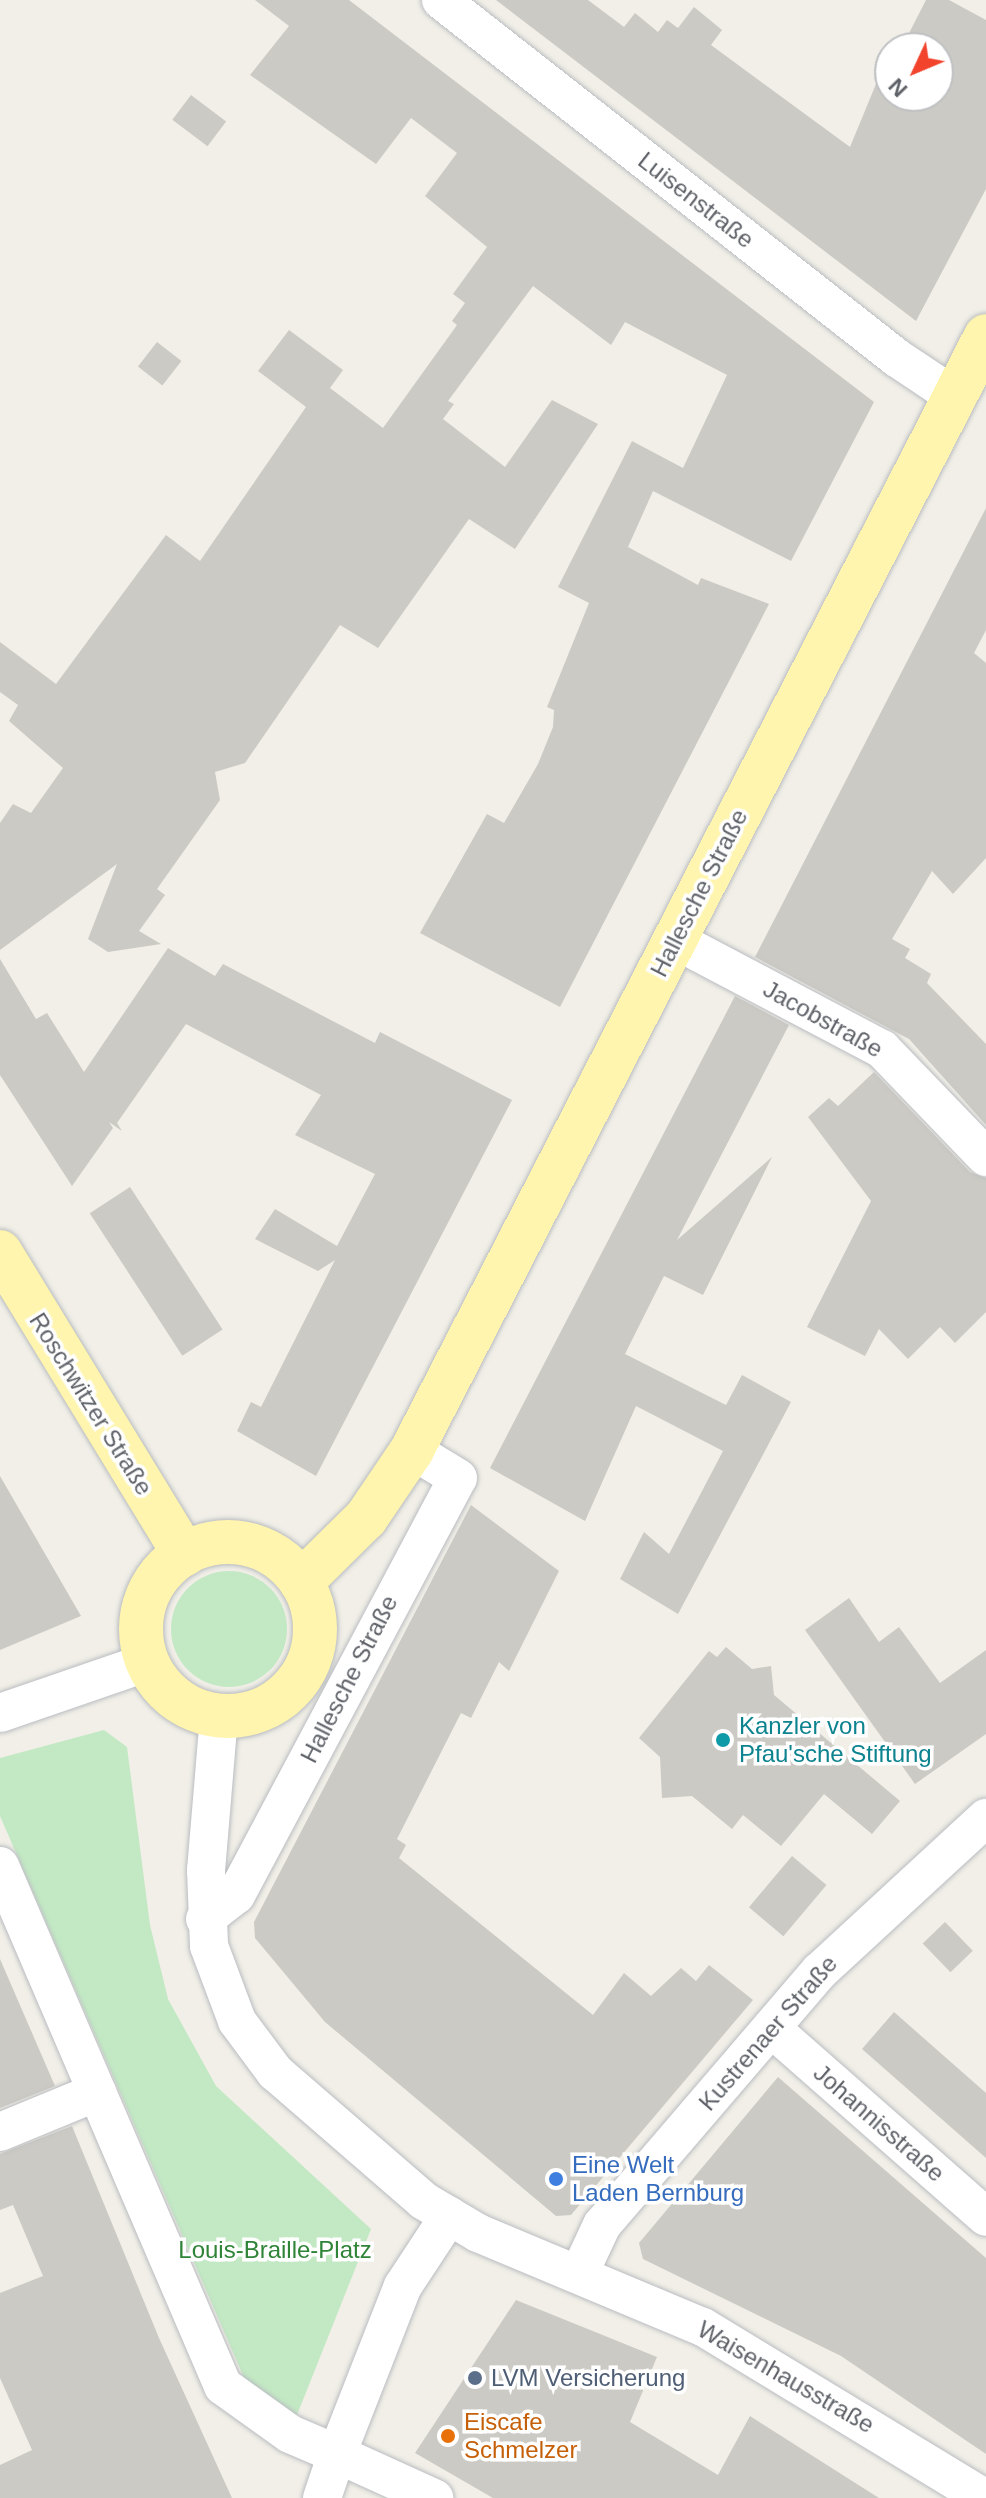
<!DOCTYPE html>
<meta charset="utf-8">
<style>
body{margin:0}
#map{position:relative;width:986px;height:2498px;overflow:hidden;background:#f1efe7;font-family:Helvetica,sans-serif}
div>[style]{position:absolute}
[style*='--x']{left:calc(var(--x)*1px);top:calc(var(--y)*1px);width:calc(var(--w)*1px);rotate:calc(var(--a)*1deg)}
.green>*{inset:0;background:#c3e9c4}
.round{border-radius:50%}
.building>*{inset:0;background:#cccac4;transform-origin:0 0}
.roads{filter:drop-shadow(0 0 2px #b9bcc1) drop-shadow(0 0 2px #b9bcc1)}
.minor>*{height:38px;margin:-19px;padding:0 19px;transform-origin:19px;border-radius:19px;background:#fff}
.major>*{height:44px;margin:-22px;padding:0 22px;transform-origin:22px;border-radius:22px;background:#fff5ae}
.major>.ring{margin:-22px;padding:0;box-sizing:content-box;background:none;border:44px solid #fff5ae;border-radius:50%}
.dots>*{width:22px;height:22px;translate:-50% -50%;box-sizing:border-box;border:4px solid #fff;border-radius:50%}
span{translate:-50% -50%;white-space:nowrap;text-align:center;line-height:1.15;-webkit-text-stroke:7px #fff;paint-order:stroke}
.street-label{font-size:24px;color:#5e6268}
.culture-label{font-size:24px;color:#0d838f}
.left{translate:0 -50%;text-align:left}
.shop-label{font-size:24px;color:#366cbe}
.park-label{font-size:24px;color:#308438}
.service-label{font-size:24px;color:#4e5e75}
.food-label{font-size:24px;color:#c56008}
.north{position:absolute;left:874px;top:32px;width:80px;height:80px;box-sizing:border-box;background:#fff;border:2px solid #bfc0c3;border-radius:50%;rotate:226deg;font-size:22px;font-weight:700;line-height:32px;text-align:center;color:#5e6268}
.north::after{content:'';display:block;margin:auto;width:28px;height:36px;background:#f2432c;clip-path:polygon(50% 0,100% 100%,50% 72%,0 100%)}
</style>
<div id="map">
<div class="green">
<div class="round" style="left:171px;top:1571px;width:116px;height:116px"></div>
<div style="clip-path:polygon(104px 1730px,127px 1747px,150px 1925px,168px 1999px,216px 2086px,371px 2229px,297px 2415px,276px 2410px,249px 2389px,0 1816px,0 1758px)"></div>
</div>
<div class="building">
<div style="clip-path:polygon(255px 0,349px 0,874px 402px,791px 561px,653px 491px,628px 547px,698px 585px,701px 578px,769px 604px,560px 1007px,420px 933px,487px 814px,504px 823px,538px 764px,553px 727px,554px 710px,547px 707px,589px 603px,558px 587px,632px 441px,683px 468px,727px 375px,625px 322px,611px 345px,533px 286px,448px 401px,454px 404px,443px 419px,505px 467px,552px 400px,598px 424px,515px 549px,469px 519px,378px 648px,340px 625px,245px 763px,215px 772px,220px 800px,157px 889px,165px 895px,139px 931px,161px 944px,108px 952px,88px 939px,117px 864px,0 950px,0 823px,13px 804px,31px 813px,63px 768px,9px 721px,18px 705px,0 692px,0 642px,56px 684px,166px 535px,200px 561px,306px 407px,258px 371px,289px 330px,343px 370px,330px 388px,383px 428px,457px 325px,452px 321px,465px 303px,453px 294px,487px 247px,425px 196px,457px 153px,411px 118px,376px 164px,250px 75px,289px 26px)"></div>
<div style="clip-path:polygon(496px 0,588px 0,624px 27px,635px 13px,658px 32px,667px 20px,678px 28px,694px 7px,722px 30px,711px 45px,850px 147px,890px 50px,890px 96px,938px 96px,938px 48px,891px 48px,895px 38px,904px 43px,926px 0,949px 0,986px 20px,986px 189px,916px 321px)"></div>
<div style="left:191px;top:95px;width:44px;height:31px;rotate:37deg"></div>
<div style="left:157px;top:342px;width:31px;height:31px;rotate:38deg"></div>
<div style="clip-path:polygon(986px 508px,986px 630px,974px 653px,986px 663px,986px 858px,953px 894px,932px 871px,892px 939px,910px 949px,905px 958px,931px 974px,927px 983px,986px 1044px,986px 1125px,909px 1039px,755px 957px)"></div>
<div style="clip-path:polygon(168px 948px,215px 976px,223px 964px,375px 1043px,380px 1032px,512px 1100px,316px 1476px,237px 1431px,251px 1402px,261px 1407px,335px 1260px,318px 1271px,255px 1239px,275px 1209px,337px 1246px,375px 1174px,295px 1135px,321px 1095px,186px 1024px,117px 1123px,122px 1131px,109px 1122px,113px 1128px,72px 1186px,0 1075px,0 959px,36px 1019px,47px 1013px,84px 1072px)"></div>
<div style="clip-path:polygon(735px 996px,789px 1025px,677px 1240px,772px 1157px,703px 1295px,664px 1276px,625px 1354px,726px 1405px,742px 1375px,791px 1402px,678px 1614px,620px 1579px,644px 1532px,669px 1554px,723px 1451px,636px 1406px,585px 1521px,490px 1468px)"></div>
<div style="clip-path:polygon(874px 1072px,970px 1172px,986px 1178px,986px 1312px,955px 1343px,940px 1327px,908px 1359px,879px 1329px,865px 1356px,807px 1327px,871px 1201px,808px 1117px,829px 1098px,838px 1106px)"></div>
<div style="left:130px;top:1187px;width:170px;height:48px;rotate:57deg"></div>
<div style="clip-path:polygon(0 1476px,81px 1616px,0 1650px)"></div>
<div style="clip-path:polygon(471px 1505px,559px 1571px,509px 1671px,499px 1662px,471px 1718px,461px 1713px,397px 1839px,406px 1845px,399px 1858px,593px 2015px,624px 1973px,651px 1996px,681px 1968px,696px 1981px,709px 1965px,753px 2000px,571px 2215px,556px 2216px,325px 2022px,255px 1938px,254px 1922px)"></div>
<div style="clip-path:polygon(849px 1598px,879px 1642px,899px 1627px,940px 1683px,986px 1650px,986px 1734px,915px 1784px,805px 1630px)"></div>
<div style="clip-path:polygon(726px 1647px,752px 1669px,771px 1666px,774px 1695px,900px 1801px,872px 1834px,824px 1794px,781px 1846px,743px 1815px,732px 1829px,692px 1796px,662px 1798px,660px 1757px,639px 1738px,709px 1651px,717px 1657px)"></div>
<div style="left:792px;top:1856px;width:45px;height:67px;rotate:40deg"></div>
<div style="left:945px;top:1922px;width:40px;height:31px;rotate:46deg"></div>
<div style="clip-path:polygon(0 1959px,55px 2086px,0 2108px)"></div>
<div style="clip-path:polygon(894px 2012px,986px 2093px,986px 2158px,862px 2049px)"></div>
<div style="clip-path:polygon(778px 2077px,986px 2258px,986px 2454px,841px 2356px,643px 2259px,639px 2243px)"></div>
<div style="clip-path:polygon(72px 2126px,159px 2338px,232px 2498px,0 2498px,0 2465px,32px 2450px,0 2378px,0 2293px,43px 2276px,13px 2205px,0 2210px,0 2154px)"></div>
<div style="clip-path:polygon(516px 2300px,657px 2357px,630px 2422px,718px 2475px,750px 2416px,879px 2498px,493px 2498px,415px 2453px)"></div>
</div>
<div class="roads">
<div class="minor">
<div style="--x:441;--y:0;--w:580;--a:38.14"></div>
<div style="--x:897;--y:358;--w:69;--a:33.7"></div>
<div style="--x:675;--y:940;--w:234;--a:27.8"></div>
<div style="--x:882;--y:1049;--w:150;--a:46.1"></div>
<div style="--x:0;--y:1713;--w:157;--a:-19"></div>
<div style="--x:219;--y:1716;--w:155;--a:94.8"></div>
<div style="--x:206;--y:1870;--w:76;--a:87.7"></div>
<div style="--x:209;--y:1946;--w:80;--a:69.5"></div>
<div style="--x:237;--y:2021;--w:64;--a:53.3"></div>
<div style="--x:275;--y:2072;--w:197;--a:40.9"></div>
<div style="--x:424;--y:2201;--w:63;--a:30.7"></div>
<div style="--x:478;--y:2233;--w:244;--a:22.7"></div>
<div style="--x:703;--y:2327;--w:329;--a:31.3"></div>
<div style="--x:0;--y:1866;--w:566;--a:66.79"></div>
<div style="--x:223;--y:2386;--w:82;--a:35.6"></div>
<div style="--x:290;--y:2434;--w:51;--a:23.1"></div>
<div style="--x:337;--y:2454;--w:180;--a:-68.6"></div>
<div style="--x:403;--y:2286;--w:84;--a:-56.7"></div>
<div style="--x:205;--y:1919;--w:39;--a:-38"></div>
<div style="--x:236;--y:1895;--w:472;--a:-62"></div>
<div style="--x:458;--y:1478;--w:54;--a:-148.7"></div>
<div style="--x:771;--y:2028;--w:286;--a:41.3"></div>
<div style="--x:0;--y:2132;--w:105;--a:-22.4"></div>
<div style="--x:579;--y:2274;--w:54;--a:-64.9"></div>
<div style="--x:602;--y:2225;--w:335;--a:-49.4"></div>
<div style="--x:820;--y:1971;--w:226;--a:-42.7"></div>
<div style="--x:322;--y:2498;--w:46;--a:-71.2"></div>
<div style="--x:337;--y:2454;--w:107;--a:24.4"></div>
</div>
<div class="major">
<div style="--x:0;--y:1252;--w:354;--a:58.6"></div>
<div class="ring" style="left:141px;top:1542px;width:130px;height:130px"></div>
<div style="--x:301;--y:1582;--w:91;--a:-44.6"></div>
<div style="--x:366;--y:1518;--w:82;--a:-55.9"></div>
<div style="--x:412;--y:1450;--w:1253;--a:-62.74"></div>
</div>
</div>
<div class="dots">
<div style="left:723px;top:1740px;background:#0f9aa8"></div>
<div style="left:556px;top:2179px;background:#3f7fe0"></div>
<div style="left:475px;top:2378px;background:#5c6f8a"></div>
<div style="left:448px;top:2436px;background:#e8710a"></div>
</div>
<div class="street-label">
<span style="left:696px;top:200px;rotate:38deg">Luisenstraße</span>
<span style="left:699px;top:893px;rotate:-63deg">Hallesche Straße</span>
<span style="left:823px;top:1019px;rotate:29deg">Jacobstraße</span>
<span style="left:91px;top:1404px;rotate:58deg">Roschwitzer Straße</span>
<span style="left:349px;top:1679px;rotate:-63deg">Hallesche Straße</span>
<span style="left:768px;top:2033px;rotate:-49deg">Kustrenaer Straße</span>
<span style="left:879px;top:2123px;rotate:41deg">Johannisstraße</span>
<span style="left:786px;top:2377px;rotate:30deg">Waisenhausstraße</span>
</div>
<div class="culture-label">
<span class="left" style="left:739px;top:1740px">Kanzler von<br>Pfau'sche Stiftung</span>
</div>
<div class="shop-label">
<span class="left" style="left:572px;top:2179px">Eine Welt<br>Laden Bernburg</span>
</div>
<div class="park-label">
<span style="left:275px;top:2250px">Louis-Braille-Platz</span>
</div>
<div class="service-label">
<span class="left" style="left:491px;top:2378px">LVM Versicherung</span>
</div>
<div class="food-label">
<span class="left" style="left:464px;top:2436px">Eiscafe<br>Schmelzer</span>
</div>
<div class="north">N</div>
</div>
